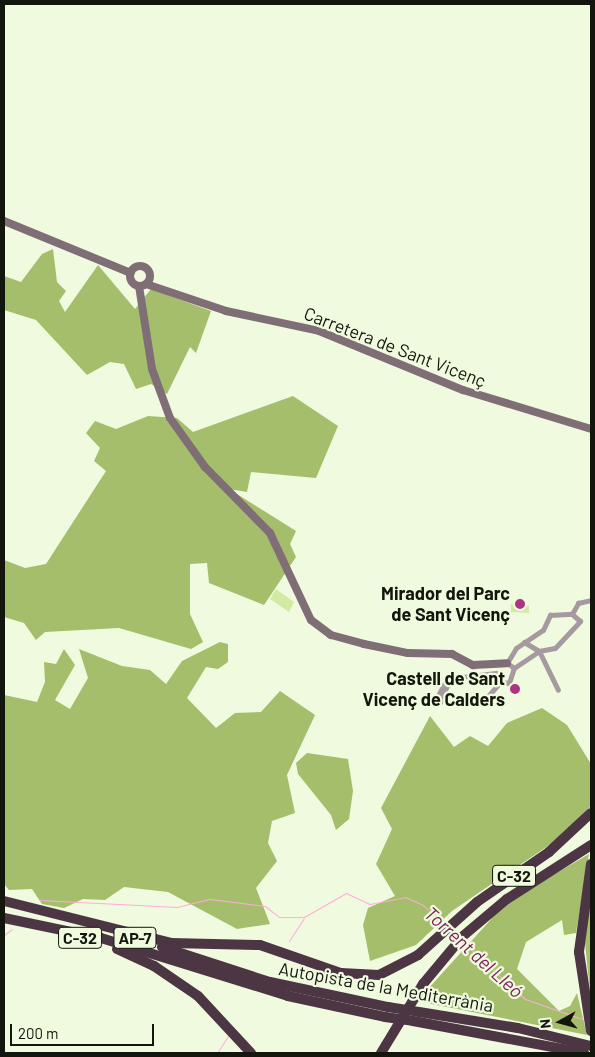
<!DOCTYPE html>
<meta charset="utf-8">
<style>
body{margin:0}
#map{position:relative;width:595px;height:1057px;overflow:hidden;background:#f0fade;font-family:Barlow,sans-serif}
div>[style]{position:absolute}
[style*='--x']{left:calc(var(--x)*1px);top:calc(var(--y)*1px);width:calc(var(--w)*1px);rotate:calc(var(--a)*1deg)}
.green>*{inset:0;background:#d3eaa5}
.forest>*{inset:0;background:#a4be6c}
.stream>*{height:1px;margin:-0.5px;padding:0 0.5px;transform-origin:0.5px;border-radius:0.5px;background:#ffaddb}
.street>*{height:5px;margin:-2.5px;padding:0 2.5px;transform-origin:2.5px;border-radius:2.5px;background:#a69aa0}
.secondary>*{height:8px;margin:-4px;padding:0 4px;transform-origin:4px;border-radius:4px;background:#806e77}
.secondary>.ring{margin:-4px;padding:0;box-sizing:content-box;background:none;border:8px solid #806e77;border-radius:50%}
.highway>*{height:10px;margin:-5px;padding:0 5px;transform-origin:5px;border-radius:5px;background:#4d3643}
.highway-bridge>*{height:10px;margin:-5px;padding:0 5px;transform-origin:5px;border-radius:5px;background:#4d3643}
.dots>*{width:14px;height:14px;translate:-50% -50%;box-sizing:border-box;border:2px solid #f0fade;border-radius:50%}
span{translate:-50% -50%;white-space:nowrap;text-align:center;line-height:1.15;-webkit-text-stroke:4.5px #f0fade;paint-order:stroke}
.shield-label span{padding:1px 4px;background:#f0fade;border:1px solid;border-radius:4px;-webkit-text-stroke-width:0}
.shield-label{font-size:16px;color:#13160d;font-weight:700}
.street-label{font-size:18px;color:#13160d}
.poi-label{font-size:18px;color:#13160d;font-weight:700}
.right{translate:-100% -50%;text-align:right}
.water-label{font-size:19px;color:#7a1e5b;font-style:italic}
.frame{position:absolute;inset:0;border:5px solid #13160d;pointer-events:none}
.north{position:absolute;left:535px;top:997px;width:50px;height:50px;-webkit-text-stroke:4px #f0fade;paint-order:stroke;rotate:263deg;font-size:14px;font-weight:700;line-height:20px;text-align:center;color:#13160d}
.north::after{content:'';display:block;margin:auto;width:18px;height:22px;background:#13160d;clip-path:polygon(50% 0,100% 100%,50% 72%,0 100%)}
.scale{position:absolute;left:10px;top:1024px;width:144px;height:22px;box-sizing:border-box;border:2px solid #13160d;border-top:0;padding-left:6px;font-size:15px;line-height:18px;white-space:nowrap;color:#13160d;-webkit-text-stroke:4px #f0fade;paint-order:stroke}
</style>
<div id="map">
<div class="green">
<div style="clip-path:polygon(276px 589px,294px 602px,289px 612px,270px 599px)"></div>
<div style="clip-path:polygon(511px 604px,529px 606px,529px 613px,511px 612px)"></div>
</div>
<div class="forest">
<div style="clip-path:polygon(53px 249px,57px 282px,66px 291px,59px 301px,65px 312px,98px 265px,135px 309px,151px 289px,211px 311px,196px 353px,190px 347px,167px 394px,151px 384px,136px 389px,124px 364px,110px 362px,87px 375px,36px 320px,4px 310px,4px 276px,21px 282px,42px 254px)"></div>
<div style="clip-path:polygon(293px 396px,338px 426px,316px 478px,251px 472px,247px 492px,229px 489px,296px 531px,290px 544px,296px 557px,264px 605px,209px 583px,207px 563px,190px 564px,190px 614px,203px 642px,191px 649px,119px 628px,45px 632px,36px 640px,24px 623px,4px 617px,4px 560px,25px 568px,46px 564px,106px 471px,94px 461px,100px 448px,86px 433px,95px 421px,116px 429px,148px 416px,177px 418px,193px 432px)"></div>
<div style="clip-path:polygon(220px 642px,228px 644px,228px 662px,218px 669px,206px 667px,187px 698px,216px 728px,235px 713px,261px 712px,280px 691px,315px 715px,287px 775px,295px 813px,272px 821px,268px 843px,277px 861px,256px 888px,270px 924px,237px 929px,168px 892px,124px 887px,105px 900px,83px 899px,64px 908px,42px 904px,32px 889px,9px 890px,4px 884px,4px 695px,37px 702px,45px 682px,44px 662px,56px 664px,64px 649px,75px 665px,55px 700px,70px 709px,88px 678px,79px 649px,122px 666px,150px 670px,166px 684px,182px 661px)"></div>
<div style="clip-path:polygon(542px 708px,567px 725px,591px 764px,591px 806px,561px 837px,452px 911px,416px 945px,370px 961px,363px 925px,368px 908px,395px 896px,376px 864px,392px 829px,381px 808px,430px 716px,454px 747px,470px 736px,488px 746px,507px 723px)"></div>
<div style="clip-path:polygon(307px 753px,348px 759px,353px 791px,349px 819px,336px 830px,331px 815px,298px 774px,296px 763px)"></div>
<div style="clip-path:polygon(589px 854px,576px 933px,564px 935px,562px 920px,526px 942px,517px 969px,559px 1011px,570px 1006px,577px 993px,587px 1035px,417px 1001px,495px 915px,524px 892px)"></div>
<div style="clip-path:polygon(591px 885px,591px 1001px,585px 943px)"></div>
</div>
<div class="stream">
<div style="--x:40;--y:900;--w:137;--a:2.9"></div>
<div style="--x:177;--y:907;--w:34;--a:-14"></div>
<div style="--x:210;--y:899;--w:55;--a:7.3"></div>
<div style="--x:265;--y:906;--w:18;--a:38"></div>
<div style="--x:279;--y:917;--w:25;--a:0"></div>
<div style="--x:304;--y:917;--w:48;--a:-29.7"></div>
<div style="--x:346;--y:893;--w:26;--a:25"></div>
<div style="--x:370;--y:904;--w:36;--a:-11"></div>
<div style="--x:405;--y:897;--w:20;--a:24"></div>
<div style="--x:423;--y:905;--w:30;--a:42"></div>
<div style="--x:451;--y:931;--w:9;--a:41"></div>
<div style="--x:4;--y:935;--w:10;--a:-37"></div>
<div style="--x:289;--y:941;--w:27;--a:-57"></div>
<div style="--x:464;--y:943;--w:83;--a:42.6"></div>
<div style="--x:525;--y:999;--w:64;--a:19.3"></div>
<div style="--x:217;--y:1053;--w:20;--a:-57"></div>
</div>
<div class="street">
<div style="--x:572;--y:614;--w:13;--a:-61"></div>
<div style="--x:578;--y:603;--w:13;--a:-13"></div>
<div style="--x:524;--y:642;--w:17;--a:31"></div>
<div style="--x:539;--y:651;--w:43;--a:64"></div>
<div style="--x:514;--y:668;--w:9;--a:-144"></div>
<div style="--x:507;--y:663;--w:17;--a:-59"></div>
<div style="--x:516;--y:648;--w:32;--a:-34"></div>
<div style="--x:543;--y:630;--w:17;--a:-65"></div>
<div style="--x:550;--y:615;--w:22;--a:-3"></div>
<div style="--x:514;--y:668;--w:30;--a:-34"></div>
<div style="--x:539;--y:651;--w:16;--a:-11"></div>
<div style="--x:555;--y:648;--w:37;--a:-47"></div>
<div style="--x:580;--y:621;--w:11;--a:-139"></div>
<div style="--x:447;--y:679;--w:26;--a:119"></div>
<div style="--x:434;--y:702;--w:6;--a:0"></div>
<div style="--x:440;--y:702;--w:21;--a:-67"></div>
<div style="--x:448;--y:683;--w:15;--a:-23"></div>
<div style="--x:462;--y:677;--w:34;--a:-7"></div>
<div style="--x:496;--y:673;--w:10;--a:66"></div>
<div style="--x:500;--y:682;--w:9;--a:6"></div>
<div style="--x:509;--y:683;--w:16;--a:-72"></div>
<div style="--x:482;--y:703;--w:28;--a:-49"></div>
</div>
<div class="secondary">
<div style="--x:4;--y:221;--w:137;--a:22.3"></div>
<div class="ring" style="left:130px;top:266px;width:12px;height:12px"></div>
<div style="--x:146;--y:284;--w:84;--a:18.6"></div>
<div style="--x:226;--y:311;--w:95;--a:12.1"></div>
<div style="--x:319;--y:331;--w:156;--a:22.3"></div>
<div style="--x:463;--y:390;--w:134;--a:16.9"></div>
<div style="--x:139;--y:286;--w:84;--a:81.1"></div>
<div style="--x:152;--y:369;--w:52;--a:69.8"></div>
<div style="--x:170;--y:418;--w:60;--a:54.5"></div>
<div style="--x:205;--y:467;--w:93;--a:45.4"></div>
<div style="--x:270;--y:533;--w:96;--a:64.8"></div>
<div style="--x:311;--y:620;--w:25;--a:37"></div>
<div style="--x:331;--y:635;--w:34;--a:15"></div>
<div style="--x:364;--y:644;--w:45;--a:11.6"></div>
<div style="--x:408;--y:653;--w:44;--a:1.3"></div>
<div style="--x:452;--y:654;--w:24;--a:28"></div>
<div style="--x:473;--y:665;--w:34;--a:-3"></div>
</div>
<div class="highway">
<div style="--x:591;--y:864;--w:89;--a:97.8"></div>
<div style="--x:579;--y:952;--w:80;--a:81.4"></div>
<div style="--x:4;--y:901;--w:172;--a:14.1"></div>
<div style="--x:171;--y:943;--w:89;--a:1.3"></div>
<div style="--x:260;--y:945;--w:86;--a:19.1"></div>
<div style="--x:341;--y:973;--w:38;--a:3"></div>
<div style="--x:379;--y:975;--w:44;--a:-27.1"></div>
<div style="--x:418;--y:955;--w:79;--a:-41.9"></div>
<div style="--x:477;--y:902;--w:88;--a:-34.8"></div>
<div style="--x:549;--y:852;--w:57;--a:-42.9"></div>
<div style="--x:4;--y:918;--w:99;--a:11.7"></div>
<div style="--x:101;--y:938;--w:196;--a:17.2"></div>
<div style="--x:288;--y:996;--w:99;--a:12.2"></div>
<div style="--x:162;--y:947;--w:114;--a:18"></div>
<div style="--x:270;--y:982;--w:121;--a:12"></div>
<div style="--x:117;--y:949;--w:41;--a:24.7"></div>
<div style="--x:154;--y:966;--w:53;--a:34.3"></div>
<div style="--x:198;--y:996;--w:78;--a:47.1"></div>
<div style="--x:419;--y:1012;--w:100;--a:9.2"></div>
<div style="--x:518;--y:1028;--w:75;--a:13.9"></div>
<div style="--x:413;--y:1021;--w:174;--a:10.6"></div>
<div style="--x:381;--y:1053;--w:81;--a:-58.7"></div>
<div style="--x:423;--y:984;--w:62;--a:-50.2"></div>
<div style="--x:463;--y:936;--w:57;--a:-40.1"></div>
<div style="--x:507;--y:899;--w:100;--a:-32.7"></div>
</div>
<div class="highway-bridge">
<div style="--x:388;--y:1007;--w:31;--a:9"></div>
<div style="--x:385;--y:1017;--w:28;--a:8"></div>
</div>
<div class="dots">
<div style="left:520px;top:604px;background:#af3384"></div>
<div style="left:515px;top:689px;background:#af3384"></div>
</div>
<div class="shield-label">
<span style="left:514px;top:876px">C-32</span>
<span style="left:80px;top:938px">C-32</span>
<span style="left:135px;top:938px">AP-7</span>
</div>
<div class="street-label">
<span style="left:395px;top:347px;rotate:21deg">Carretera de Sant Vicenç</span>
<span style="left:386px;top:987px;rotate:10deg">Autopista de la Mediterrània</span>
</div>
<div class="poi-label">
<span class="right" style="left:510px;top:604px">Mirador del Parc<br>de Sant Vicenç</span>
<span class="right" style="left:505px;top:689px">Castell de Sant<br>Vicenç de Calders</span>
</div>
<div class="water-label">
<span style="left:474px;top:952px;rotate:42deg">Torrent del Lleó</span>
</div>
<div class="frame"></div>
<div class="north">N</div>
<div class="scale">200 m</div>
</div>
